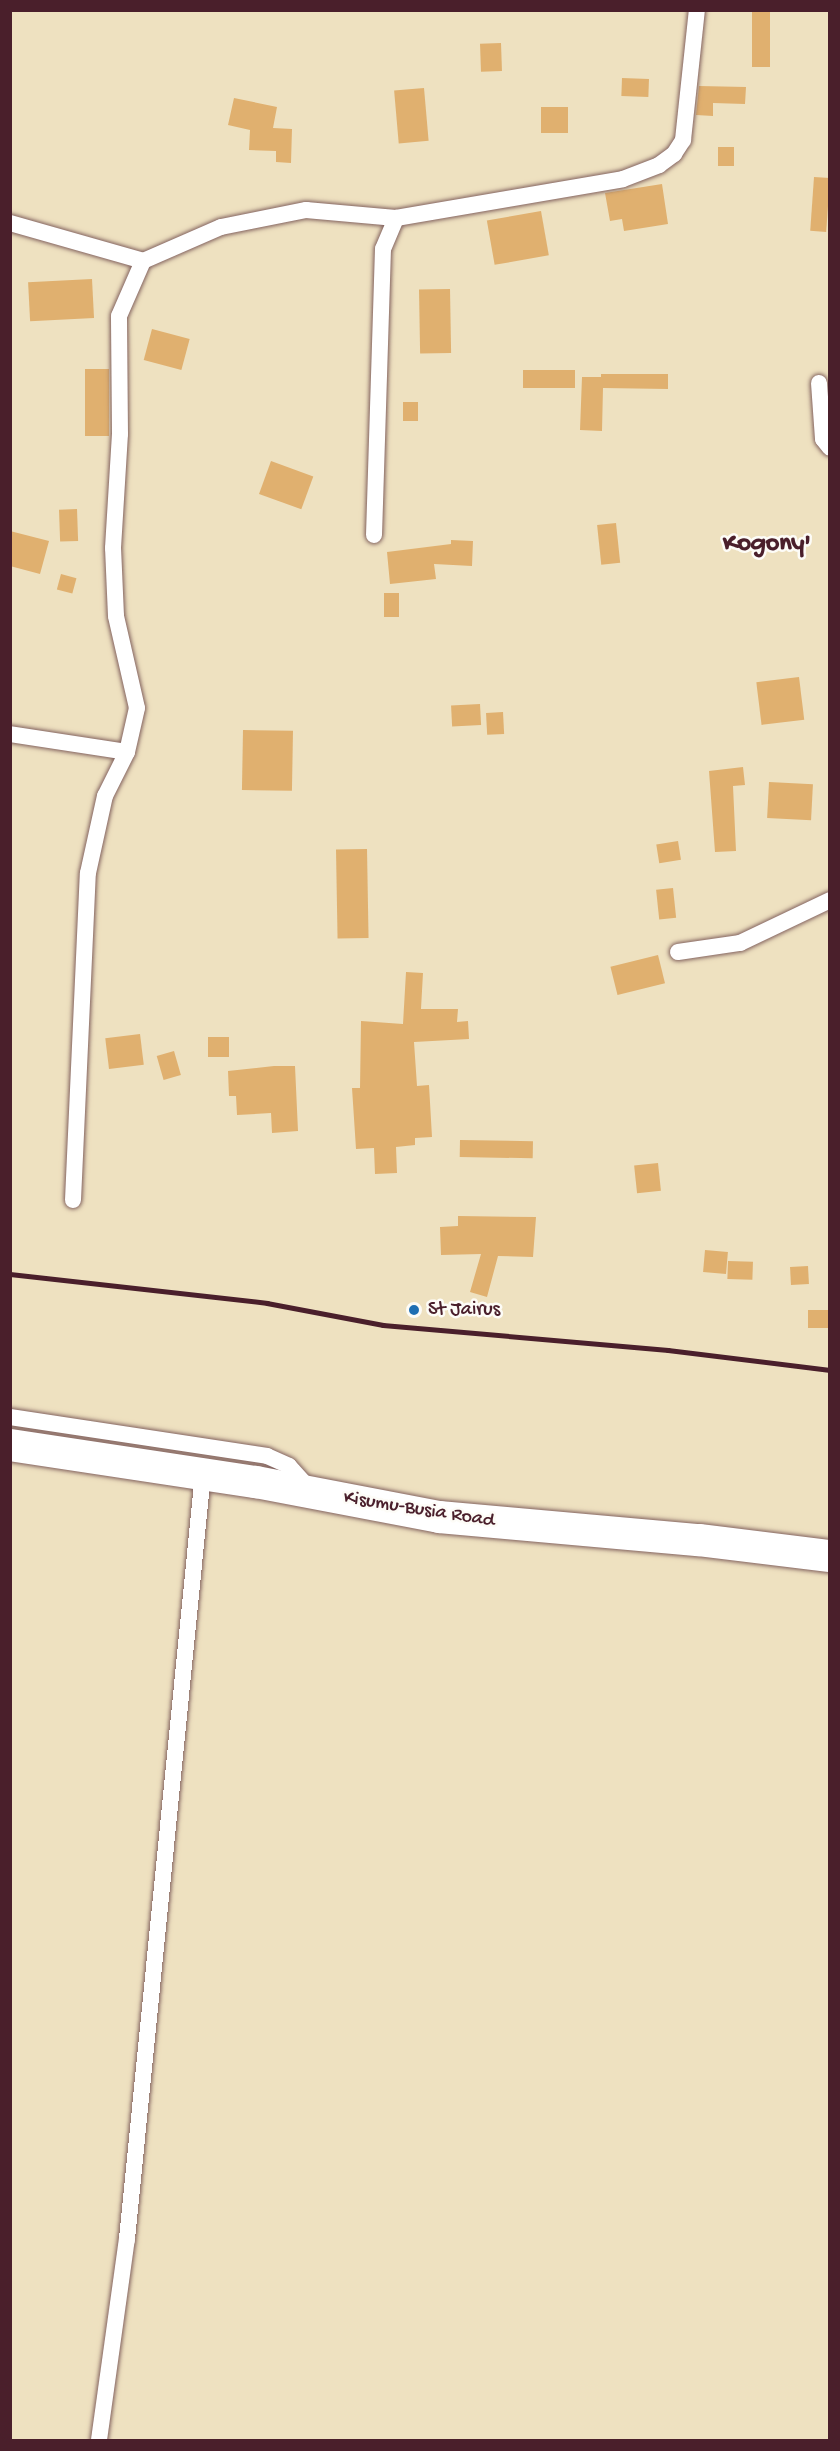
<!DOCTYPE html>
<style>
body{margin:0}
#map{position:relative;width:840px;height:2451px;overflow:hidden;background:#eee1c0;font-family:"Gochi Hand",sans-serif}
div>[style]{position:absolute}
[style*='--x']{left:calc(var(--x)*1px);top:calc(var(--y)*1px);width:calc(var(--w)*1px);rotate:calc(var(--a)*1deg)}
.building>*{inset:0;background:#e0b06f;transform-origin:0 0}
.roads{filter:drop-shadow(0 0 2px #83635f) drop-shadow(0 0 2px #83635f)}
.street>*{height:16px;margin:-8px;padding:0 8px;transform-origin:8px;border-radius:8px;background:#fff}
.highway>*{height:32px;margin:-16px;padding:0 16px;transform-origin:16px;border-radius:16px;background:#fff}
.rail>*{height:4.5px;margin:-2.25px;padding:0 2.25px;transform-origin:2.25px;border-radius:2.25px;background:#4a1f2b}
.dots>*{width:16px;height:16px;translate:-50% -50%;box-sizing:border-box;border:3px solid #fdfcf7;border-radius:50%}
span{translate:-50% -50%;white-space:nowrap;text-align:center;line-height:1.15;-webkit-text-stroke:5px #fdfcf7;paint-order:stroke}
.poi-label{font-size:20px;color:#4a1f2b}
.left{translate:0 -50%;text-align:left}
.street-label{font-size:20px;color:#4a1f2b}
.district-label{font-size:26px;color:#4a1f2b;font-weight:700}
.frame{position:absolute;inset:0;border:12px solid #4a1f2b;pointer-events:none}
</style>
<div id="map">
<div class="building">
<div style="left:752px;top:10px;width:18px;height:57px"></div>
<div style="left:501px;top:43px;width:28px;height:21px;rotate:88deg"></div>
<div style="left:622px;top:78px;width:27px;height:18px;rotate:2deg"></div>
<div style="clip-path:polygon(699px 86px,746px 87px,745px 104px,713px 103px,713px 116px,696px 115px)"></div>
<div style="left:424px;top:88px;width:53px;height:30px;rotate:85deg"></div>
<div style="clip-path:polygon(234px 98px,277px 107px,273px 128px,292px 129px,291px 163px,276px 162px,276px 151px,249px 150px,250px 130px,228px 125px)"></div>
<div style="left:541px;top:107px;width:27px;height:26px"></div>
<div style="left:718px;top:147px;width:16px;height:19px"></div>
<div style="left:814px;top:177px;width:16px;height:54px;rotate:4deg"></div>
<div style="clip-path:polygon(662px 184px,668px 224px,624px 231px,622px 219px,610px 221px,605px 193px)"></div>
<div style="left:541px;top:211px;width:45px;height:55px;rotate:80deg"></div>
<div style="left:92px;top:279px;width:39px;height:64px;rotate:87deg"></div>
<div style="left:450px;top:289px;width:64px;height:31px;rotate:89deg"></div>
<div style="left:152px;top:329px;width:39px;height:32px;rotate:15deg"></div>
<div style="left:109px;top:369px;width:67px;height:24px;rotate:90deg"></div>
<div style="left:575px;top:370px;width:18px;height:52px;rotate:90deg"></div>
<div style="clip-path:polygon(601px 374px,668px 374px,668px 389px,603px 388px,602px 431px,580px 430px,582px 377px,601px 377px)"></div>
<div style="left:403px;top:402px;width:15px;height:19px"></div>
<div style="left:271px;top:461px;width:45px;height:35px;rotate:20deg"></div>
<div style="left:77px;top:509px;width:32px;height:18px;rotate:88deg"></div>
<div style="left:616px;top:523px;width:40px;height:19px;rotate:84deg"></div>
<div style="clip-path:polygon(10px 531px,49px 541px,40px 574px,10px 566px)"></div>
<div style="clip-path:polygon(451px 540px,473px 541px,472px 566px,434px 564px,436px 579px,390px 584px,387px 552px,451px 544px)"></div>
<div style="left:61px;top:574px;width:16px;height:16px;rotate:15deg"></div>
<div style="left:384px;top:593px;width:15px;height:24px"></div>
<div style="left:799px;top:677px;width:43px;height:43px;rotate:83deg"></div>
<div style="left:480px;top:704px;width:21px;height:29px;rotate:87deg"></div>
<div style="left:503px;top:712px;width:22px;height:17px;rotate:87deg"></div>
<div style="left:243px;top:730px;width:50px;height:60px;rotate:1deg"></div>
<div style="clip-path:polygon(743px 767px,745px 785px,733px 786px,736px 851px,715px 852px,709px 771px)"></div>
<div style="left:769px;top:782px;width:44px;height:36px;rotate:3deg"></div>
<div style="left:678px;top:841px;width:19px;height:22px;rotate:81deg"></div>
<div style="left:367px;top:849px;width:89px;height:31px;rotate:89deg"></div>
<div style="left:673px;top:888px;width:30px;height:17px;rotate:84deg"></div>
<div style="left:658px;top:955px;width:29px;height:49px;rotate:76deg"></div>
<div style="clip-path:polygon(406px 972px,423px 973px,421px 1009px,458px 1009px,457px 1022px,468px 1021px,469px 1039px,414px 1042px,417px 1086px,429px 1085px,432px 1137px,415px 1138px,415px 1145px,396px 1147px,397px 1173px,375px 1174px,374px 1148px,356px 1149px,352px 1088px,360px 1088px,361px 1021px,403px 1024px)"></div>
<div style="left:140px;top:1034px;width:31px;height:35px;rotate:83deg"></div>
<div style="left:208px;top:1037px;width:21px;height:20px"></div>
<div style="left:174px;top:1051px;width:25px;height:18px;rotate:74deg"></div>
<div style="clip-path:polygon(274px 1066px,295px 1066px,298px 1131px,272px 1133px,271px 1113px,237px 1115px,236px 1096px,229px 1096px,228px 1071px)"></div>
<div style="left:460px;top:1140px;width:73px;height:17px;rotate:1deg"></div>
<div style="left:658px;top:1163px;width:28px;height:24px;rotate:84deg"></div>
<div style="clip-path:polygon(458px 1216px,536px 1217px,533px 1257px,498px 1256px,487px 1297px,470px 1292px,481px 1254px,441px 1255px,440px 1227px,458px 1226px)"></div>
<div style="left:705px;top:1250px;width:23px;height:22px;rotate:5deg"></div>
<div style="left:728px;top:1261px;width:25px;height:18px;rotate:2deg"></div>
<div style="left:808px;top:1266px;width:18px;height:18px;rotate:87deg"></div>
<div style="left:808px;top:1310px;width:22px;height:18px"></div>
</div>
<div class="roads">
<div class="street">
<div style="--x:10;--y:223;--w:138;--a:15.9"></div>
<div style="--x:143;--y:261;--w:85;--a:-23.6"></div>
<div style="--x:221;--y:227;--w:87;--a:-11.3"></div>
<div style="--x:306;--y:210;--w:90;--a:5.1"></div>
<div style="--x:396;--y:218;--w:230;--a:-9.7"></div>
<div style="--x:623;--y:179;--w:39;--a:-21"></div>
<div style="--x:659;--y:165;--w:19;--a:-36"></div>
<div style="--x:674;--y:154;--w:17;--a:-57"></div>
<div style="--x:683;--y:140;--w:131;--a:-83.9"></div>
<div style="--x:819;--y:383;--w:56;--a:85.9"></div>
<div style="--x:823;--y:439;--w:11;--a:52"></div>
<div style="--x:374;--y:535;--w:286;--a:-88.2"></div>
<div style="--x:383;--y:249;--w:34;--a:-67"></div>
<div style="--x:10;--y:734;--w:118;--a:8.7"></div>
<div style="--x:678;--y:952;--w:63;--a:-8.3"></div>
<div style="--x:740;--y:943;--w:100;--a:-25.5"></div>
<div style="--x:73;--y:1200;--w:327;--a:-87.4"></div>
<div style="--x:88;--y:873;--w:79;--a:-77.6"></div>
<div style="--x:105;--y:796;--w:49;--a:-63.4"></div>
<div style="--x:127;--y:752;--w:45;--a:-77.2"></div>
<div style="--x:137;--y:708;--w:94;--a:-102.9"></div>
<div style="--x:116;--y:616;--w:68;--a:-92.5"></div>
<div style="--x:113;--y:548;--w:114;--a:-86.5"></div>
<div style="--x:120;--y:434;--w:118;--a:-90.5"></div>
<div style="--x:119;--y:316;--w:60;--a:-66.4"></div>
<div style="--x:10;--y:1417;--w:260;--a:8.6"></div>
<div style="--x:267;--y:1456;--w:24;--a:24"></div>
<div style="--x:289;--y:1466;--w:31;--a:48"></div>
<div style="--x:99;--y:2440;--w:203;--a:-82.1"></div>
<div style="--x:127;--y:2239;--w:769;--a:-84.33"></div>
</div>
<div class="highway">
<div style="--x:10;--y:1445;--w:249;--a:8.6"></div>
<div style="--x:256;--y:1482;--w:186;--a:10.8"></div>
<div style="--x:439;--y:1517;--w:261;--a:5.1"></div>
<div style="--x:699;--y:1540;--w:132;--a:7"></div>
</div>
</div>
<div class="rail">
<div style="--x:10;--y:1274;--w:259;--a:6.4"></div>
<div style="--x:267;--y:1303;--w:118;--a:10.7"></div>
<div style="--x:383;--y:1325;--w:286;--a:5"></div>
<div style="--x:668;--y:1350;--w:163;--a:7"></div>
</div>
<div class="dots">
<div style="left:414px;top:1310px;background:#1f6fb2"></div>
</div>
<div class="poi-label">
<span class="left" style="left:428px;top:1310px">St Jairus</span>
</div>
<div class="street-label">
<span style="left:419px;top:1510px;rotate:9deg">Kisumu-Busia Road</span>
</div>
<div class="district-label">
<span style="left:767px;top:545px">Kogony'</span>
</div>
<div class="frame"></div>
</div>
